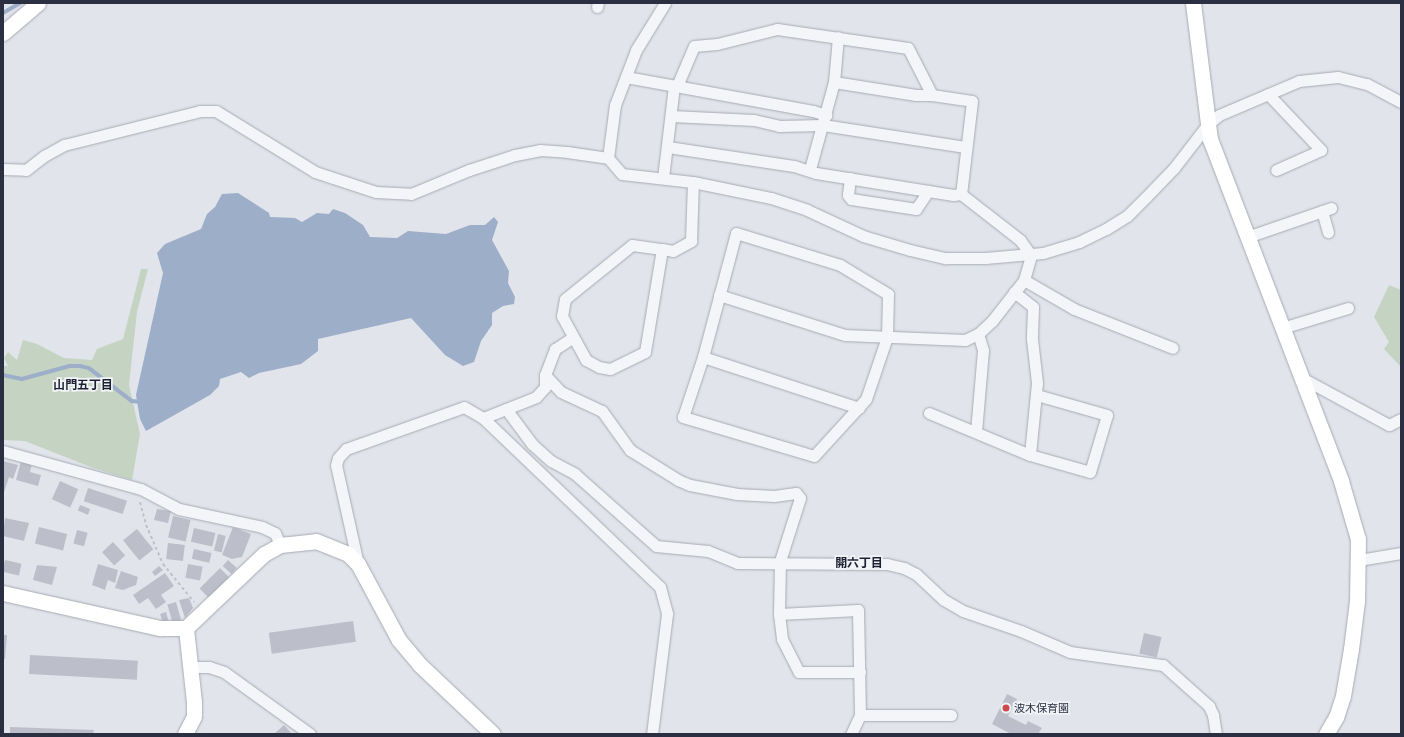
<!DOCTYPE html>
<meta charset="utf-8">
<style>
body{margin:0}
#map{position:relative;width:1404px;height:737px;overflow:hidden;background:#e1e4ea;font-family:"Golos Text","Noto Sans JP",sans-serif}
div>[style]{position:absolute}
[style*='--x']{left:calc(var(--x)*1px);top:calc(var(--y)*1px);width:calc(var(--w)*1px);rotate:calc(var(--a)*1deg)}
.green>*{inset:0;background:#c5d3c3}
.water>*{inset:0;background:#9daec9}
.stream>*{height:3.5px;margin:-1.75px;padding:0 1.75px;transform-origin:1.75px;border-radius:1.75px;background:#9daec9}
.building>*{inset:0;background:#bcbfc9;transform-origin:0 0}
.path>*{height:2px;margin-top:-1px;transform-origin:0;background:repeating-linear-gradient(90deg,#bfc2c8 0 3px,transparent 0 6px)}
.roads{filter:drop-shadow(0 0 1px #a6aab4) drop-shadow(0 0 1px #a6aab4)}
.street>*{height:11px;margin:-5.5px;padding:0 5.5px;transform-origin:5.5px;border-radius:5.5px;background:#f4f5f8}
.secondary>*{height:15px;margin:-7.5px;padding:0 7.5px;transform-origin:7.5px;border-radius:7.5px;background:#fff}
.dots>*{width:11px;height:11px;translate:-50% -50%;box-sizing:border-box;border:2px solid #f1f3f7;border-radius:50%}
span{translate:-50% -50%;white-space:nowrap;text-align:center;line-height:1.15;-webkit-text-stroke:3.5px #f1f3f7;paint-order:stroke}
.poi-label{font-size:11px;color:#2a3041}
.left{translate:0 -50%;text-align:left}
.neighbourhood-label{font-size:12px;color:#1c2132;font-weight:700}
.frame{position:absolute;inset:0;border:4px solid #2a3041;pointer-events:none}
</style>
<div id="map">
<div class="green">
<div style="clip-path:polygon(141px 269px,148px 269px,137px 312px,129px 385px,140px 434px,132px 480px,93px 468px,25px 441px,3px 440px,3px 366px,8px 366px,4px 358px,8px 352px,17px 360px,23px 340px,37px 344px,64px 358px,92px 360px,97px 349px,123px 339px)"></div>
<div style="clip-path:polygon(1389px 285px,1401px 290px,1401px 367px,1384px 349px,1389px 342px,1374px 317px)"></div>
</div>
<div class="water">
<div style="clip-path:polygon(238px 193px,269px 213px,270px 217px,295px 218px,302px 222px,317px 213px,329px 214px,333px 209px,345px 213px,363px 225px,370px 237px,397px 238px,408px 231px,446px 234px,470px 225px,485px 225px,494px 217px,498px 222px,492px 240px,509px 271px,508px 283px,515px 297px,514px 304px,503px 306px,492px 313px,492px 325px,481px 341px,474px 362px,463px 366px,445px 355px,411px 318px,318px 339px,318px 351px,301px 364px,259px 373px,249px 378px,241px 372px,220px 379px,219px 386px,210px 395px,146px 431px,140px 419px,136px 395px,163px 273px,157px 253px,165px 244px,201px 229px,207px 214px,215px 207px,222px 194px)"></div>
</div>
<div class="stream">
<div style="--x:3;--y:13;--w:20;--a:-30"></div>
<div style="--x:3;--y:375;--w:19;--a:12"></div>
<div style="--x:22;--y:379;--w:50;--a:-15.2"></div>
<div style="--x:70;--y:366;--w:10;--a:0"></div>
<div style="--x:80;--y:366;--w:9;--a:13"></div>
<div style="--x:89;--y:368;--w:54;--a:37.5"></div>
<div style="--x:132;--y:401;--w:9;--a:6"></div>
</div>
<div class="building">
<div style="clip-path:polygon(3px 461px,18px 465px,13px 479px,9px 477px,3px 495px)"></div>
<div style="clip-path:polygon(21px 461px,32px 464px,30px 472px,41px 475px,38px 486px,16px 480px)"></div>
<div style="left:60px;top:481px;width:20px;height:20px;rotate:24deg"></div>
<div style="left:88px;top:488px;width:41px;height:14px;rotate:18deg"></div>
<div style="left:80px;top:505px;width:11px;height:6px;rotate:22deg"></div>
<div style="clip-path:polygon(157px 509px,171px 511px,168px 523px,154px 520px)"></div>
<div style="left:173px;top:516px;width:18px;height:22px;rotate:13deg"></div>
<div style="clip-path:polygon(5px 518px,29px 523px,24px 541px,3px 536px)"></div>
<div style="left:39px;top:527px;width:29px;height:17px;rotate:14deg"></div>
<div style="clip-path:polygon(233px 527px,251px 534px,242px 557px,232px 559px,222px 555px)"></div>
<div style="left:194px;top:528px;width:22px;height:14px;rotate:13deg"></div>
<div style="left:137px;top:529px;width:26px;height:18px;rotate:51deg"></div>
<div style="left:77px;top:530px;width:11px;height:14px;rotate:15deg"></div>
<div style="left:218px;top:534px;width:8px;height:17px;rotate:14deg"></div>
<div style="left:113px;top:542px;width:18px;height:15px;rotate:47deg"></div>
<div style="left:168px;top:543px;width:17px;height:16px;rotate:7deg"></div>
<div style="left:194px;top:549px;width:18px;height:10px;rotate:13deg"></div>
<div style="left:5px;top:560px;width:17px;height:12px;rotate:13deg"></div>
<div style="left:228px;top:560px;width:12px;height:8px;rotate:42deg"></div>
<div style="clip-path:polygon(98px 564px,118px 570px,115px 583px,108px 580px,105px 590px,92px 585px)"></div>
<div style="left:188px;top:564px;width:15px;height:14px;rotate:11deg"></div>
<div style="clip-path:polygon(37px 565px,57px 567px,52px 585px,33px 580px)"></div>
<div style="clip-path:polygon(159px 566px,163px 570px,155px 576px,152px 572px)"></div>
<div style="left:220px;top:568px;width:14px;height:29px;rotate:45deg"></div>
<div style="clip-path:polygon(121px 571px,138px 577px,136px 585px,123px 590px,115px 588px)"></div>
<div style="clip-path:polygon(165px 573px,174px 586px,161px 595px,166px 602px,156px 609px,148px 598px,139px 604px,133px 595px)"></div>
<div style="clip-path:polygon(189px 598px,193px 608px,185px 618px,179px 600px)"></div>
<div style="left:176px;top:602px;width:19px;height:9px;rotate:74deg"></div>
<div style="clip-path:polygon(166px 612px,169px 623px,164px 625px,160px 614px)"></div>
<div style="left:353px;top:621px;width:21px;height:85px;rotate:82deg"></div>
<div style="left:1144px;top:633px;width:18px;height:21px;rotate:13deg"></div>
<div style="clip-path:polygon(3px 635px,7px 635px,5px 659px,3px 659px)"></div>
<div style="left:30px;top:655px;width:108px;height:19px;rotate:3deg"></div>
<div style="clip-path:polygon(1007px 694px,1017px 699px,1008px 716px,1026px 725px,1028px 721px,1042px 728px,1038px 734px,1011px 734px,992px 724px)"></div>
<div style="clip-path:polygon(284px 725px,292px 734px,274px 734px)"></div>
<div style="clip-path:polygon(10px 727px,94px 730px,93px 734px,10px 734px)"></div>
</div>
<div class="path">
<div style="--x:140;--y:502;--w:24;--a:75"></div>
<div style="--x:146;--y:525;--w:43;--a:66.4"></div>
<div style="--x:163;--y:564;--w:49;--a:50.8"></div>
</div>
<div class="roads">
<div class="street">
<div style="--x:597;--y:7;--w:4;--a:-76"></div>
<div style="--x:626;--y:77;--w:190;--a:10.3"></div>
<div style="--x:813;--y:111;--w:14;--a:17"></div>
<div style="--x:834;--y:82;--w:83;--a:9"></div>
<div style="--x:916;--y:95;--w:16;--a:0"></div>
<div style="--x:677;--y:86;--w:43;--a:-67"></div>
<div style="--x:694;--y:46;--w:23;--a:-5"></div>
<div style="--x:717;--y:44;--w:62;--a:-14"></div>
<div style="--x:777;--y:29;--w:132;--a:8.3"></div>
<div style="--x:908;--y:48;--w:53;--a:62.9"></div>
<div style="--x:932;--y:95;--w:40;--a:8.5"></div>
<div style="--x:972;--y:101;--w:94;--a:96.7"></div>
<div style="--x:1268;--y:94;--w:77;--a:46.6"></div>
<div style="--x:1321;--y:150;--w:49;--a:156"></div>
<div style="--x:671;--y:116;--w:83;--a:2.8"></div>
<div style="--x:754;--y:120;--w:26;--a:13"></div>
<div style="--x:779;--y:126;--w:44;--a:-1.3"></div>
<div style="--x:823;--y:125;--w:144;--a:8.8"></div>
<div style="--x:668;--y:147;--w:127;--a:8.6"></div>
<div style="--x:794;--y:166;--w:23;--a:18"></div>
<div style="--x:816;--y:173;--w:139;--a:9.1"></div>
<div style="--x:953;--y:195;--w:8;--a:-7"></div>
<div style="--x:961;--y:194;--w:75;--a:37.9"></div>
<div style="--x:1020;--y:240;--w:19;--a:54"></div>
<div style="--x:608;--y:158;--w:53;--a:-82.5"></div>
<div style="--x:615;--y:105;--w:59;--a:-69.1"></div>
<div style="--x:636;--y:50;--w:55;--a:-58.3"></div>
<div style="--x:3;--y:169;--w:23;--a:2"></div>
<div style="--x:26;--y:170;--w:23;--a:-38"></div>
<div style="--x:44;--y:156;--w:23;--a:-29"></div>
<div style="--x:64;--y:145;--w:140;--a:-14"></div>
<div style="--x:200;--y:111;--w:16;--a:0"></div>
<div style="--x:216;--y:111;--w:116;--a:31.6"></div>
<div style="--x:315;--y:172;--w:64;--a:18.2"></div>
<div style="--x:376;--y:192;--w:35;--a:3"></div>
<div style="--x:411;--y:194;--w:63;--a:-22.5"></div>
<div style="--x:469;--y:170;--w:48;--a:-18.1"></div>
<div style="--x:515;--y:155;--w:25;--a:-11"></div>
<div style="--x:540;--y:150;--w:27;--a:4"></div>
<div style="--x:567;--y:152;--w:41;--a:8.3"></div>
<div style="--x:608;--y:158;--w:21;--a:49"></div>
<div style="--x:622;--y:174;--w:71;--a:6.4"></div>
<div style="--x:693;--y:182;--w:80;--a:11.6"></div>
<div style="--x:771;--y:198;--w:38;--a:18"></div>
<div style="--x:807;--y:210;--w:62;--a:24.9"></div>
<div style="--x:863;--y:236;--w:49;--a:16.6"></div>
<div style="--x:910;--y:250;--w:37;--a:13"></div>
<div style="--x:946;--y:258;--w:39;--a:0"></div>
<div style="--x:985;--y:258;--w:58;--a:-4.9"></div>
<div style="--x:1043;--y:253;--w:38;--a:-17"></div>
<div style="--x:1079;--y:242;--w:30;--a:-26"></div>
<div style="--x:1106;--y:229;--w:25;--a:-32"></div>
<div style="--x:1127;--y:216;--w:27;--a:-45"></div>
<div style="--x:1146;--y:197;--w:40;--a:-46"></div>
<div style="--x:1174;--y:168;--w:56;--a:-52.3"></div>
<div style="--x:1208;--y:124;--w:14;--a:-39"></div>
<div style="--x:1219;--y:115;--w:87;--a:-23"></div>
<div style="--x:1299;--y:81;--w:39;--a:-6"></div>
<div style="--x:1338;--y:77;--w:30;--a:14"></div>
<div style="--x:1367;--y:84;--w:38;--a:28"></div>
<div style="--x:810;--y:169;--w:90;--a:-74.6"></div>
<div style="--x:834;--y:82;--w:45;--a:-84.9"></div>
<div style="--x:663;--y:178;--w:93;--a:-83.2"></div>
<div style="--x:850;--y:178;--w:17;--a:97"></div>
<div style="--x:848;--y:195;--w:5;--a:53"></div>
<div style="--x:851;--y:199;--w:66;--a:8.7"></div>
<div style="--x:916;--y:209;--w:22;--a:-56"></div>
<div style="--x:1322;--y:211;--w:22;--a:74"></div>
<div style="--x:736;--y:233;--w:109;--a:17.1"></div>
<div style="--x:840;--y:265;--w:56;--a:31.1"></div>
<div style="--x:888;--y:294;--w:43;--a:91.3"></div>
<div style="--x:887;--y:337;--w:65;--a:108.7"></div>
<div style="--x:866;--y:399;--w:77;--a:132.4"></div>
<div style="--x:814;--y:456;--w:137;--a:-163.4"></div>
<div style="--x:683;--y:417;--w:63;--a:-71.6"></div>
<div style="--x:703;--y:357;--w:128;--a:-75.1"></div>
<div style="--x:1247;--y:237;--w:89;--a:-19"></div>
<div style="--x:662;--y:249;--w:104;--a:99.4"></div>
<div style="--x:645;--y:352;--w:39;--a:154"></div>
<div style="--x:610;--y:369;--w:11;--a:-170"></div>
<div style="--x:599;--y:367;--w:15;--a:-152"></div>
<div style="--x:586;--y:360;--w:50;--a:-118.6"></div>
<div style="--x:562;--y:316;--w:17;--a:-80"></div>
<div style="--x:565;--y:299;--w:86;--a:-38.9"></div>
<div style="--x:632;--y:245;--w:30;--a:8"></div>
<div style="--x:662;--y:249;--w:11;--a:10"></div>
<div style="--x:673;--y:251;--w:21;--a:-29"></div>
<div style="--x:691;--y:241;--w:59;--a:-88.1"></div>
<div style="--x:1024;--y:280;--w:58;--a:30.1"></div>
<div style="--x:1074;--y:309;--w:106;--a:21.5"></div>
<div style="--x:1014;--y:292;--w:24;--a:38"></div>
<div style="--x:1033;--y:307;--w:32;--a:92"></div>
<div style="--x:1032;--y:339;--w:44;--a:83.5"></div>
<div style="--x:1037;--y:383;--w:72;--a:95.6"></div>
<div style="--x:719;--y:295;--w:132;--a:17.6"></div>
<div style="--x:845;--y:335;--w:120;--a:2.4"></div>
<div style="--x:965;--y:340;--w:14;--a:-25"></div>
<div style="--x:978;--y:334;--w:19;--a:-43"></div>
<div style="--x:992;--y:321;--w:52;--a:-52"></div>
<div style="--x:1024;--y:280;--w:26;--a:-74"></div>
<div style="--x:1282;--y:328;--w:69;--a:-16.9"></div>
<div style="--x:703;--y:357;--w:164;--a:18.1"></div>
<div style="--x:545;--y:375;--w:23;--a:47"></div>
<div style="--x:561;--y:392;--w:45;--a:24.9"></div>
<div style="--x:602;--y:411;--w:48;--a:54.3"></div>
<div style="--x:630;--y:450;--w:57;--a:32"></div>
<div style="--x:678;--y:480;--w:13;--a:23"></div>
<div style="--x:690;--y:485;--w:48;--a:10.8"></div>
<div style="--x:737;--y:494;--w:37;--a:3"></div>
<div style="--x:774;--y:496;--w:22;--a:-8"></div>
<div style="--x:796;--y:493;--w:6;--a:51"></div>
<div style="--x:800;--y:498;--w:66;--a:107.6"></div>
<div style="--x:780;--y:561;--w:53;--a:91.1"></div>
<div style="--x:779;--y:614;--w:25;--a:83"></div>
<div style="--x:782;--y:639;--w:37;--a:63"></div>
<div style="--x:799;--y:672;--w:61;--a:0"></div>
<div style="--x:1302;--y:378;--w:99;--a:28.4"></div>
<div style="--x:1389;--y:425;--w:13;--a:-27"></div>
<div style="--x:506;--y:409;--w:44;--a:53.4"></div>
<div style="--x:532;--y:444;--w:25;--a:42"></div>
<div style="--x:551;--y:461;--w:27;--a:28"></div>
<div style="--x:575;--y:474;--w:108;--a:41.6"></div>
<div style="--x:656;--y:546;--w:52;--a:5.5"></div>
<div style="--x:708;--y:551;--w:31;--a:22"></div>
<div style="--x:737;--y:563;--w:150;--a:0.4"></div>
<div style="--x:887;--y:564;--w:17;--a:13"></div>
<div style="--x:904;--y:568;--w:13;--a:27"></div>
<div style="--x:916;--y:574;--w:38;--a:43"></div>
<div style="--x:944;--y:600;--w:22;--a:30"></div>
<div style="--x:963;--y:611;--w:61;--a:19"></div>
<div style="--x:1021;--y:631;--w:53;--a:23.2"></div>
<div style="--x:1070;--y:652;--w:94;--a:8"></div>
<div style="--x:1163;--y:665;--w:62;--a:41.7"></div>
<div style="--x:1209;--y:706;--w:10;--a:66"></div>
<div style="--x:1213;--y:715;--w:19;--a:81"></div>
<div style="--x:929;--y:413;--w:109;--a:22.6"></div>
<div style="--x:1030;--y:455;--w:62;--a:15.8"></div>
<div style="--x:1090;--y:472;--w:59;--a:-73.4"></div>
<div style="--x:1107;--y:415;--w:73;--a:-164.1"></div>
<div style="--x:483;--y:418;--w:57;--a:-21.6"></div>
<div style="--x:536;--y:397;--w:13;--a:-48"></div>
<div style="--x:545;--y:387;--w:12;--a:-90"></div>
<div style="--x:545;--y:375;--w:28;--a:-69"></div>
<div style="--x:555;--y:349;--w:20;--a:-33"></div>
<div style="--x:976;--y:432;--w:82;--a:-85.1"></div>
<div style="--x:983;--y:350;--w:17;--a:-107"></div>
<div style="--x:3;--y:451;--w:143;--a:15.4"></div>
<div style="--x:141;--y:489;--w:43;--a:27.8"></div>
<div style="--x:179;--y:509;--w:85;--a:12.2"></div>
<div style="--x:262;--y:527;--w:14;--a:25"></div>
<div style="--x:275;--y:533;--w:13;--a:67"></div>
<div style="--x:1359;--y:560;--w:43;--a:-9.5"></div>
<div style="--x:358;--y:564;--w:101;--a:-102.5"></div>
<div style="--x:336;--y:465;--w:7;--a:-74"></div>
<div style="--x:338;--y:458;--w:12;--a:-48"></div>
<div style="--x:346;--y:449;--w:125;--a:-19.6"></div>
<div style="--x:464;--y:407;--w:22;--a:30"></div>
<div style="--x:483;--y:418;--w:245;--a:43.7"></div>
<div style="--x:660;--y:587;--w:28;--a:75"></div>
<div style="--x:667;--y:614;--w:121;--a:97.1"></div>
<div style="--x:779;--y:614;--w:79;--a:-2.9"></div>
<div style="--x:858;--y:610;--w:105;--a:88.9"></div>
<div style="--x:860;--y:715;--w:21;--a:115"></div>
<div style="--x:190;--y:667;--w:19;--a:0"></div>
<div style="--x:209;--y:667;--w:16;--a:18"></div>
<div style="--x:224;--y:672;--w:106;--a:35.8"></div>
<div style="--x:860;--y:715;--w:91;--a:0"></div>
</div>
<div class="secondary">
<div style="--x:1193;--y:3;--w:137;--a:82.9"></div>
<div style="--x:1210;--y:139;--w:366;--a:69"></div>
<div style="--x:1341;--y:481;--w:60;--a:73.7"></div>
<div style="--x:1358;--y:539;--w:62;--a:90.9"></div>
<div style="--x:1357;--y:601;--w:48;--a:97.1"></div>
<div style="--x:1351;--y:649;--w:48;--a:99.7"></div>
<div style="--x:1343;--y:696;--w:22;--a:108"></div>
<div style="--x:1336;--y:717;--w:20;--a:120"></div>
<div style="--x:3;--y:33;--w:46;--a:-40.6"></div>
<div style="--x:3;--y:593;--w:161;--a:12.6"></div>
<div style="--x:160;--y:628;--w:26;--a:0"></div>
<div style="--x:186;--y:628;--w:108;--a:-43.5"></div>
<div style="--x:264;--y:554;--w:18;--a:-29"></div>
<div style="--x:280;--y:545;--w:36;--a:-6"></div>
<div style="--x:316;--y:541;--w:35;--a:22"></div>
<div style="--x:348;--y:554;--w:14;--a:45"></div>
<div style="--x:358;--y:564;--w:86;--a:61.7"></div>
<div style="--x:399;--y:640;--w:33;--a:50"></div>
<div style="--x:420;--y:665;--w:100;--a:43.4"></div>
<div style="--x:185;--y:734;--w:20;--a:-63"></div>
<div style="--x:194;--y:716;--w:14;--a:-90"></div>
<div style="--x:194;--y:702;--w:74;--a:-96.2"></div>
</div>
</div>
<div class="dots">
<div style="left:1006px;top:708px;background:#cb4a50"></div>
</div>
<div class="poi-label">
<span class="left" style="left:1014px;top:708px">波木保育園</span>
</div>
<div class="neighbourhood-label">
<span style="left:83px;top:385px">山門五丁目</span>
<span style="left:859px;top:563px">開六丁目</span>
</div>
<div class="frame"></div>
</div>
